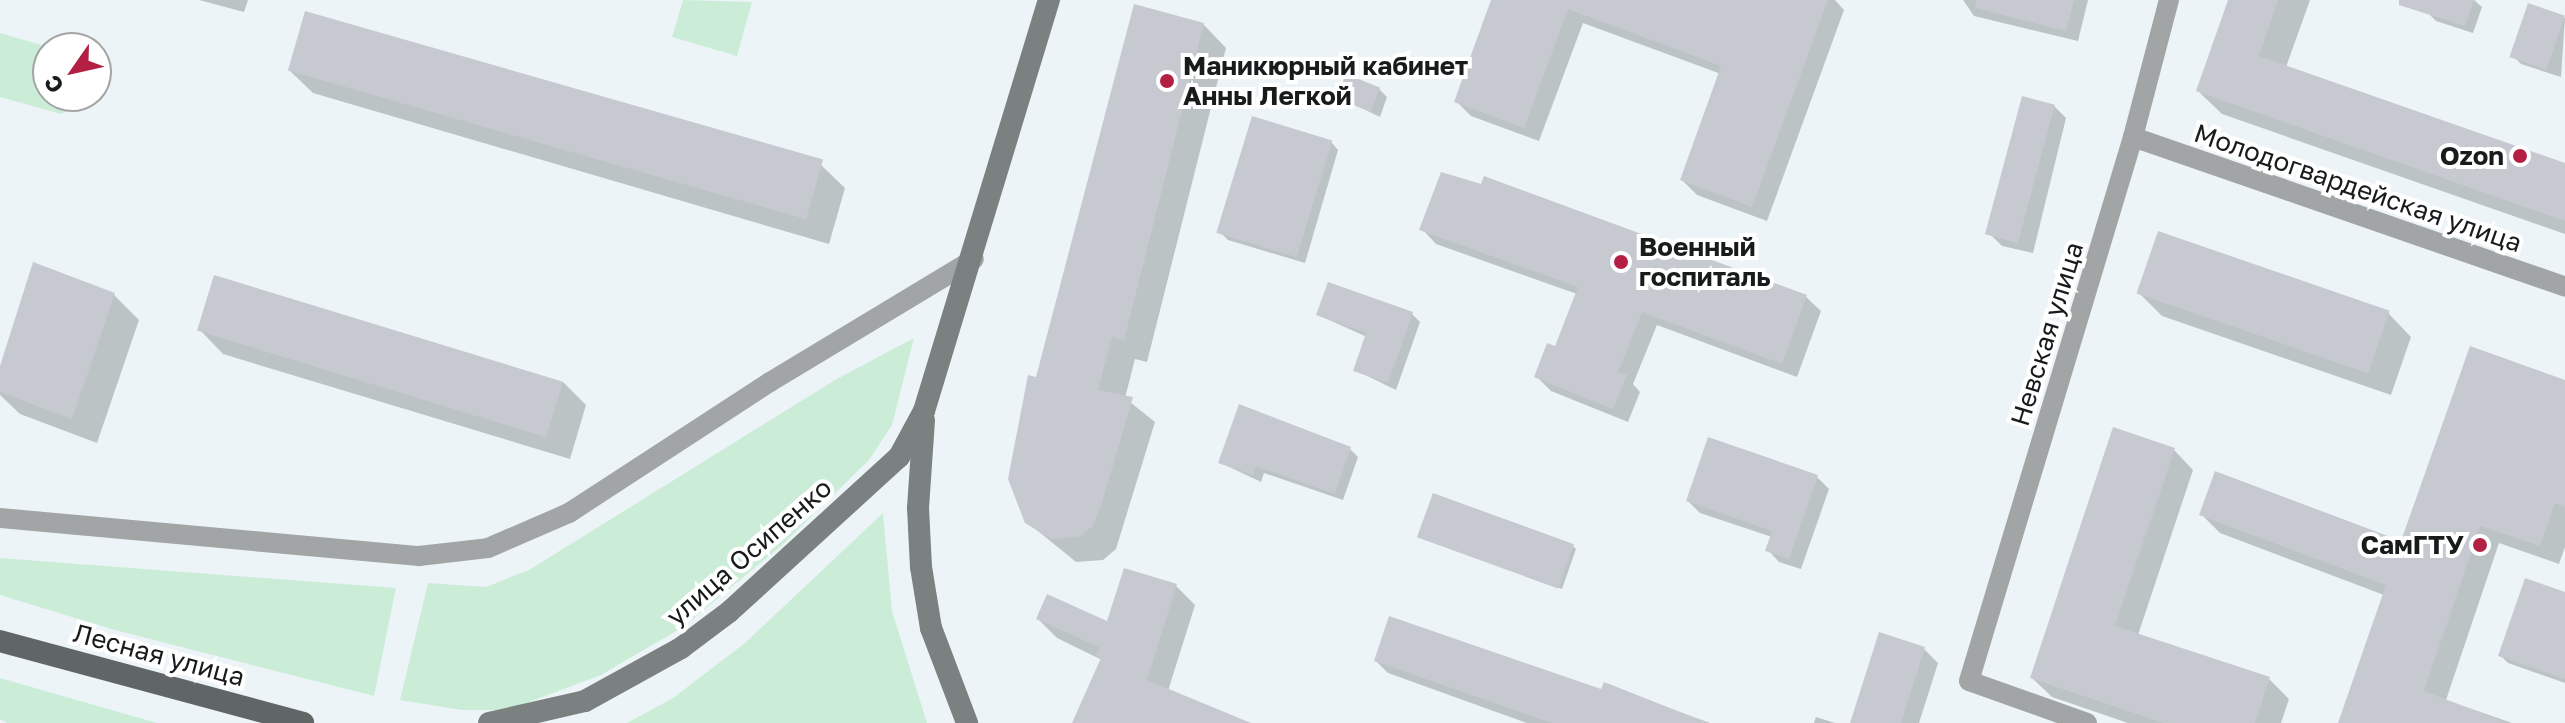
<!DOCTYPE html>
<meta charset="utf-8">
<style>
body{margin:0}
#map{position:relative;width:2565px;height:723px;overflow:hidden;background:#ecf4f7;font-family:"Golos Text",sans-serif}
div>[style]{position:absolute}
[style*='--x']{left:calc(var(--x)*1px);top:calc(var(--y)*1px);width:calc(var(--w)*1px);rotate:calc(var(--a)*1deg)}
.green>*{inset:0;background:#cbedd8}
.shadow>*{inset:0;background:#0003}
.building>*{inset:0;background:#c6cad0;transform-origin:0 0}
.minor>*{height:20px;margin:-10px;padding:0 10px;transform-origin:10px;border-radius:10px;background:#a2a5a5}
.secondary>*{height:22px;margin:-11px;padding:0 11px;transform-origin:11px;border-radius:11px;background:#7b8080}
.primary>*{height:22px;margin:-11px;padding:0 11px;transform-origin:11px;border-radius:11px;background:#606665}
.dots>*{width:22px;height:22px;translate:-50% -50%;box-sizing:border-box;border:4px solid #fff;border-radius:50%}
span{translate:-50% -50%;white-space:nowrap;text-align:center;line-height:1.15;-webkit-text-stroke:8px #fff;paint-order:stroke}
.poi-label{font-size:26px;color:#181b1c;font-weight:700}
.left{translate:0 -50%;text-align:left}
.right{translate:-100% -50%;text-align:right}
.street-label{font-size:26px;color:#181b1c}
.north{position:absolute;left:32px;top:32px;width:80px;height:80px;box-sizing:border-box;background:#fff;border:2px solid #a3a4a4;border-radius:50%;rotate:236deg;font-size:22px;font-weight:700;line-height:32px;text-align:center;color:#181b1c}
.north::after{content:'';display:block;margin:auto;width:28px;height:36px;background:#b32043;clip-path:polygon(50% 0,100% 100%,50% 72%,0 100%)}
</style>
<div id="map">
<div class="green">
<div style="clip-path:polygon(683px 0,752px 2px,737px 56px,672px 37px)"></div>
<div style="clip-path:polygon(0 33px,52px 48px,48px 96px,74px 96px,69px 110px,61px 114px,0 97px)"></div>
<div style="clip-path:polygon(914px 338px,892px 425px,869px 460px,781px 546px,683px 627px,601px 675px,507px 710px,462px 710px,400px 700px,428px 583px,486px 587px,529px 570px,835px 380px)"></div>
<div style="clip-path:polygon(883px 513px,892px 611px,927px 723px,627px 723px,673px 698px,745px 643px)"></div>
<div style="clip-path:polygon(0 558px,396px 588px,374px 696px,111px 629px,0 595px)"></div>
<div style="clip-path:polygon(0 678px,157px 723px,7px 723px,0 719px)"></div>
</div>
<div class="shadow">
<div style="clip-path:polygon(199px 0,248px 0,244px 12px)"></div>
<div style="clip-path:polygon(1493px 0,1835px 0,1844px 10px,1767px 221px,1697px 195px,1682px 180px,1721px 74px,1583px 23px,1539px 141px,1471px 116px,1456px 101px)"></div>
<div style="clip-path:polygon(1963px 0,2088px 0,2078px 41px,1974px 16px)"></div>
<div style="clip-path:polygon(2230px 0,2310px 0,2286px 67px,2565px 165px,2565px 234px,2222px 114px,2198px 91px)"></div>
<div style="clip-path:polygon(2432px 0,2474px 0,2482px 7px,2473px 33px,2436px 21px,2428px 13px)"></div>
<div style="clip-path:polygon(2529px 6px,2565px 18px,2561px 77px,2521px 64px,2513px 56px)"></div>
<div style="clip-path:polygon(1203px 24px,1226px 48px,1147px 362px,1135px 359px,1125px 398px,1155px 422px,1116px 549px,1103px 560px,1076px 562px,1027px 522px,1038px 379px)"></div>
<div style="clip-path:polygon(289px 70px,821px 165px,845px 188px,829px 244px,313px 93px)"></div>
<div style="clip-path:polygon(1379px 89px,1387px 97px,1380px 117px,1339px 97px)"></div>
<div style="clip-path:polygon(2054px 106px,2066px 118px,2033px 253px,2002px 246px,1990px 234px)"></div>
<div style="clip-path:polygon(1331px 142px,1338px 150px,1305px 263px,1228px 240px,1220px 232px)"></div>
<div style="clip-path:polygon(1485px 178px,1806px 297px,1821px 311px,1797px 377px,1657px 325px,1633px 384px,1640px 392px,1628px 422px,1551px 391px,1536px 376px,1556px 349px,1577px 294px,1436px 244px,1422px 229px,1482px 187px)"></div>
<div style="clip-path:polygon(2139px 293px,2388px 313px,2411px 337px,2391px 395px,2162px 316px)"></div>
<div style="clip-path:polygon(114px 295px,139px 320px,97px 443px,20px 414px,0 395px,0 373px)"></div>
<div style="clip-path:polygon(1412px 314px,1420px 322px,1396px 390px,1355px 370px,1367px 337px,1318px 315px)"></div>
<div style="clip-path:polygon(200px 330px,563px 382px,586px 405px,570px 459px,223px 354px)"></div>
<div style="clip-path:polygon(2565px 382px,2565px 547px,2559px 564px,2499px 543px,2446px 700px,2512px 723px,2340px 723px,2384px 595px,2220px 533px,2201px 514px,2402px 543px)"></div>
<div style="clip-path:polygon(1350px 449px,1358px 457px,1343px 500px,1264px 473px,1261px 482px,1221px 463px)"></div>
<div style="clip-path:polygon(2174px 450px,2193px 470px,2138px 635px,2269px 679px,2289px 699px,2281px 723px,2128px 723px,2052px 697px,2032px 678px)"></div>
<div style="clip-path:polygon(1817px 477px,1829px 489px,1801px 569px,1779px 562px,1768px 550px,1772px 537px,1700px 513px,1688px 501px)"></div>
<div style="clip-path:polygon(1420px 536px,1572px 545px,1576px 549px,1562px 589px)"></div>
<div style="clip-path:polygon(1176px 586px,1195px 605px,1168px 691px,1249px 723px,1074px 723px,1102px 660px,1057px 638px,1038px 619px,1109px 623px)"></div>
<div style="clip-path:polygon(2565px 594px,2565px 683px,2508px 663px,2500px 655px)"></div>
<div style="clip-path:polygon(1924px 649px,1938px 663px,1919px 723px,1852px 723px)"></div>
<div style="clip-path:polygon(1376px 661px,1602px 691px,1605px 685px,1710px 723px,1527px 723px,1388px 673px)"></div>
<div style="clip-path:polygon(1816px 717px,1835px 723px,1814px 723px)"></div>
</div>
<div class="building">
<div style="clip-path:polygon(1491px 0,1828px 0,1752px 207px,1680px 180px,1721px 66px,1568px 9px,1524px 128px,1454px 102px)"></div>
<div style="clip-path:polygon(1976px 0,2074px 0,2066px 31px,1975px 8px)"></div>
<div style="clip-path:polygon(2228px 0,2278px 0,2259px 56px,2565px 163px,2565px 221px,2196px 91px)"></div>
<div style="clip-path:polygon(2399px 0,2474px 0,2465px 26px,2399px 5px)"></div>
<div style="left:2528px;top:3px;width:39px;height:57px;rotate:19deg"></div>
<div style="clip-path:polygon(1134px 4px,1204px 23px,1124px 340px,1112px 337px,1098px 390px,1133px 397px,1101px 506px,1093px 526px,1079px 537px,1051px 539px,1025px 523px,1008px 479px,1028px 375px,1036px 377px)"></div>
<div style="left:305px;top:11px;width:539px;height:62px;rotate:16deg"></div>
<div style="left:1346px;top:74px;width:37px;height:26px;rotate:22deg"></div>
<div style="left:2022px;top:96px;width:34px;height:143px;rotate:15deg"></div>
<div style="left:1252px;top:116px;width:84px;height:122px;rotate:17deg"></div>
<div style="clip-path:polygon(1441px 172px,1481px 184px,1484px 176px,1807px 295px,1782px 364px,1642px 312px,1618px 372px,1627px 375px,1613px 409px,1534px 377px,1547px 343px,1555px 346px,1578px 287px,1419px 230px)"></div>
<div style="left:2158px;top:231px;width:245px;height:66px;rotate:19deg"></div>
<div style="clip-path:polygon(33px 262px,115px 293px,72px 419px,0 392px,0 366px)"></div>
<div style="left:214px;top:275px;width:365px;height:58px;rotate:17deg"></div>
<div style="clip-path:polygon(1328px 282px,1413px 312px,1388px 383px,1353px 371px,1366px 333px,1316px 315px)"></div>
<div style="clip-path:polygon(2470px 346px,2565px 380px,2565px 507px,2555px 503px,2540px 546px,2480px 526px,2424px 691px,2507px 723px,2338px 723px,2386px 585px,2199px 515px,2215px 471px,2401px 541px)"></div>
<div style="clip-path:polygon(1239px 404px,1351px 447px,1335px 494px,1256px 466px,1253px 475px,1218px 463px)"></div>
<div style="clip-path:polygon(2113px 427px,2175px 448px,2115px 626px,2270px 677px,2255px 723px,2164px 723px,2030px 678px)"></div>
<div style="clip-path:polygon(1708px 437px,1818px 475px,1789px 559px,1765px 551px,1772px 531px,1686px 501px)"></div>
<div style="left:1433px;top:493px;width:150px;height:47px;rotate:20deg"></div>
<div style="clip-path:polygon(1124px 568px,1177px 584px,1147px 680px,1251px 723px,1072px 723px,1101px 658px,1096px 656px,1099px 647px,1036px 619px,1047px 594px,1107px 621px)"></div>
<div style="clip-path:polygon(2525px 578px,2565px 592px,2565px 679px,2498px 656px)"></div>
<div style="clip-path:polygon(1389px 616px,1601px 689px,1604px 682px,1708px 723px,1552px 723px,1374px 661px)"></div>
<div style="clip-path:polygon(1879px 632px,1925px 647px,1901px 723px,1850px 723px)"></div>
</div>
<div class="minor">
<div style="--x:2133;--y:137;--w:457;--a:19.1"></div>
<div style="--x:0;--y:518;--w:421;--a:5.2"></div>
<div style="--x:419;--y:556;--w:69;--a:-6.6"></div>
<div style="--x:488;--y:548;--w:88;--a:-23.4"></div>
<div style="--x:569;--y:513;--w:240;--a:-33.1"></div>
<div style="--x:770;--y:382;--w:238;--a:-31.1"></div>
<div style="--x:2087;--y:723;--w:125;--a:-160.4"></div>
<div style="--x:1969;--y:681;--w:568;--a:-73.22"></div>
<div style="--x:2133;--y:137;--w:142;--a:-75.3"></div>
</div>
<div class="secondary">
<div style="--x:924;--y:420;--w:88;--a:93.9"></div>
<div style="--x:918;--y:508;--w:59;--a:87.1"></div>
<div style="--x:921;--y:567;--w:62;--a:80.7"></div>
<div style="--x:931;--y:628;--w:102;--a:69.2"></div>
<div style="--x:489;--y:723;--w:98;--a:-12.9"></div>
<div style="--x:585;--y:701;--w:110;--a:-28.9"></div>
<div style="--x:681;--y:648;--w:60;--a:-36.9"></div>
<div style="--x:729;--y:612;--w:230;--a:-42.4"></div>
<div style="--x:899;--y:457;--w:52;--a:-61.5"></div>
<div style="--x:924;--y:411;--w:430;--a:-73.1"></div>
</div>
<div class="primary">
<div style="--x:0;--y:641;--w:314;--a:15.1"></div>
</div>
<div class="dots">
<div style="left:1167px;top:81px;background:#b32043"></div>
<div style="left:2520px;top:156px;background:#b32043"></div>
<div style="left:1621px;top:262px;background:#b32043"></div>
<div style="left:2480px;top:545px;background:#b32043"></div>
</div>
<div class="poi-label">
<span class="left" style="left:1183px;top:81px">Маникюрный кабинет<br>Анны Легкой</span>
<span class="right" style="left:2504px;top:156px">Ozon</span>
<span class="left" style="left:1639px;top:262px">Военный<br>госпиталь</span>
<span class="right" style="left:2464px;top:545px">СамГТУ</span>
</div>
<div class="street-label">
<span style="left:2358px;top:188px;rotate:19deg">Молодогвардейская улица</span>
<span style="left:2047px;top:334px;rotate:-73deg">Невская улица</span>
<span style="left:749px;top:552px;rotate:-41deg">улица Осипенко</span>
<span style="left:159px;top:655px;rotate:15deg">Лесная улица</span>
</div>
<div class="north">С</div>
</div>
